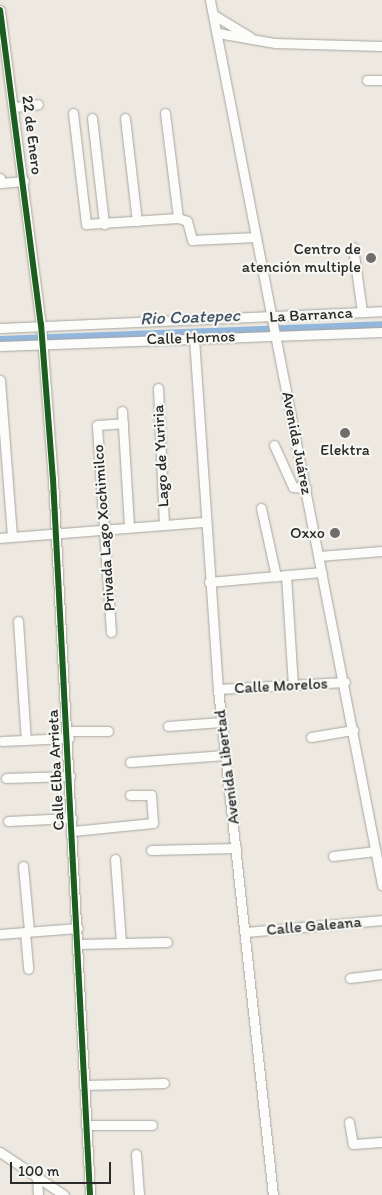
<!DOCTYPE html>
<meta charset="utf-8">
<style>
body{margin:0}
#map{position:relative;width:382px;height:1195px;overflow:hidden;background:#ede9e0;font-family:Itim,sans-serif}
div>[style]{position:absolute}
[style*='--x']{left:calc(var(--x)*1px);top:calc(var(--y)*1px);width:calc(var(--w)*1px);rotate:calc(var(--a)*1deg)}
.river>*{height:12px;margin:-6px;padding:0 6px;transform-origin:6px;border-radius:6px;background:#93b7dc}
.roads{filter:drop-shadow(0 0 1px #a7a5a0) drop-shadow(0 0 1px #a7a5a0)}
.minor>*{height:9px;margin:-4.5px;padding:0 4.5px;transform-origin:4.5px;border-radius:4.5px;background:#fcfcfa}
.cycleway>*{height:6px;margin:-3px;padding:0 3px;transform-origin:3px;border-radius:3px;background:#1b5e20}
.dots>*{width:14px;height:14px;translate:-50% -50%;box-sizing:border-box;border:2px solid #f6f6f2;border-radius:50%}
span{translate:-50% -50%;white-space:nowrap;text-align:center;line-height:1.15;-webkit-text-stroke:4.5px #f6f6f2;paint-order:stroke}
.street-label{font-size:16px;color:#2b2b2b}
.poi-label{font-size:16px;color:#2b2b2b}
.right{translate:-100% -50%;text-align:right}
.water-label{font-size:18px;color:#425568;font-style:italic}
.scale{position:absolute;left:10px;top:1162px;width:101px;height:22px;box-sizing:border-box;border:2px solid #2b2b2b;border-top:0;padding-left:6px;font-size:15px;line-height:18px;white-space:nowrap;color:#2b2b2b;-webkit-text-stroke:4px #f6f6f2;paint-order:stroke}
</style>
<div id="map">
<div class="river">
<div style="--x:0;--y:342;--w:382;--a:-2.2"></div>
</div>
<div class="roads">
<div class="minor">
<div style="--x:210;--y:0;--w:902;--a:79"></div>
<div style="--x:0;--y:10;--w:317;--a:82.6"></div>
<div style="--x:41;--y:324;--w:155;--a:85.6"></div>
<div style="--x:53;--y:479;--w:717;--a:87.04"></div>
<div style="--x:214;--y:15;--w:42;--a:31.4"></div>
<div style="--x:218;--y:33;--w:58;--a:10"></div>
<div style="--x:275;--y:43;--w:107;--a:1.6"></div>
<div style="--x:367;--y:80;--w:15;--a:0"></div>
<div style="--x:15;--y:107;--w:23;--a:-7"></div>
<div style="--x:73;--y:113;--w:112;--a:83.3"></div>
<div style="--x:86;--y:224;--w:92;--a:-3.7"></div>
<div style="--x:178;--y:218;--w:9;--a:18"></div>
<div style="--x:187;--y:221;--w:20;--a:75"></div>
<div style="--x:192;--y:240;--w:64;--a:-2.7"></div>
<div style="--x:165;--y:113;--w:106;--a:82.9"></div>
<div style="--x:92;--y:118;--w:107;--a:83.5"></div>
<div style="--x:125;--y:118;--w:104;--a:83.4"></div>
<div style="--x:0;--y:178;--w:5;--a:79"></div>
<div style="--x:1;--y:183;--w:23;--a:-5"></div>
<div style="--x:353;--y:247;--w:66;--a:82.1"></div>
<div style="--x:0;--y:328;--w:382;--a:-2.5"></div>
<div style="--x:194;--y:338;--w:352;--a:86.1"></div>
<div style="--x:218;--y:689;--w:509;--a:83.8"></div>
<div style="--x:0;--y:346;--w:382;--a:-2.1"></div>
<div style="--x:0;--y:380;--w:157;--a:85.6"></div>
<div style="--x:158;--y:388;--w:136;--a:87.5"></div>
<div style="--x:122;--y:411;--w:116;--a:86.5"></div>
<div style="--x:274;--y:445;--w:46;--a:65.7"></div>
<div style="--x:293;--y:487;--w:13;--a:4"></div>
<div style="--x:261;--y:508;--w:70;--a:77.6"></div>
<div style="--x:0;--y:538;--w:205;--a:-4.5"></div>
<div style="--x:319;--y:556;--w:63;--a:-4.5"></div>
<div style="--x:286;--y:575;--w:110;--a:86.4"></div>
<div style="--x:209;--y:582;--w:113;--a:-5.1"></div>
<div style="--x:18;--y:621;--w:119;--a:86.2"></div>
<div style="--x:111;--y:632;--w:207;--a:-93.9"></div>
<div style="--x:97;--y:425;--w:26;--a:-4"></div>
<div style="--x:218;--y:689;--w:127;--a:-3.2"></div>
<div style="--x:168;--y:726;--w:53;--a:-4.3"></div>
<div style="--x:68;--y:731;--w:40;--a:0"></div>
<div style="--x:311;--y:737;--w:43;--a:-9.5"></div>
<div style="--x:2;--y:741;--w:67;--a:-2.6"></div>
<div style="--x:130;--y:762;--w:95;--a:-4.2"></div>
<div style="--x:6;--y:778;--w:64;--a:-1.8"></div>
<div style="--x:8;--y:821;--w:64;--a:-2.7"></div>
<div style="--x:73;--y:831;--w:80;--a:-5.7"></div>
<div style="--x:153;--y:823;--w:28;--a:-94"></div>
<div style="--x:151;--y:795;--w:21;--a:180"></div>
<div style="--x:151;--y:850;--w:85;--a:-1.3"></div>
<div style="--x:333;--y:856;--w:43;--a:-6.6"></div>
<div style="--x:115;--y:859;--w:83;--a:85.9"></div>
<div style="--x:23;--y:866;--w:65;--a:84.7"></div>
<div style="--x:25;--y:932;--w:37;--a:85"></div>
<div style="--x:246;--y:932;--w:137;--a:-5"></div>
<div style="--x:0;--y:934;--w:78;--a:-4.4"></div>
<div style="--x:78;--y:944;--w:89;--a:-1.3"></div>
<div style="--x:350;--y:978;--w:32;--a:-7"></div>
<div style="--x:85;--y:1085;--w:79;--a:-1.5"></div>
<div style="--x:349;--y:1122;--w:22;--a:80"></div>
<div style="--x:353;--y:1144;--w:29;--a:-4"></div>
<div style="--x:87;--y:1125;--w:65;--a:0"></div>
<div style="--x:0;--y:1152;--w:77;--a:33.9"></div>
<div style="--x:136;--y:1154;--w:41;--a:85.8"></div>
<div style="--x:37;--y:1176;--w:19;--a:87"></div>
</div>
</div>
<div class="cycleway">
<div style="--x:0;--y:10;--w:317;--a:82.6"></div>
<div style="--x:41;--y:324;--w:155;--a:85.6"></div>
<div style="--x:53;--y:479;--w:717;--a:87.04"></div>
</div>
<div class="dots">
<div style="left:371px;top:258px;background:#6f6e6a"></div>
<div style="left:345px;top:433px;background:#6f6e6a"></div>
<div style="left:335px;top:533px;background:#6f6e6a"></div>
</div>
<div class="street-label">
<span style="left:32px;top:135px;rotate:83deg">22 de Enero</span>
<span style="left:311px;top:315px;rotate:-3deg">La Barranca</span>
<span style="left:191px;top:338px;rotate:-2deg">Calle Hornos</span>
<span style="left:297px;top:443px;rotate:79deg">Avenida Juárez</span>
<span style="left:161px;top:456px;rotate:-93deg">Lago de Yuriria</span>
<span style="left:104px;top:528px;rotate:-94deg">Privada Lago Xochimilco</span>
<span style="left:281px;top:686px;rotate:-3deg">Calle Morelos</span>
<span style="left:227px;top:767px;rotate:-97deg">Avenida Libertad</span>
<span style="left:56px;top:770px;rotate:-93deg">Calle Elba Arrieta</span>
<span style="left:314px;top:926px;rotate:-5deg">Calle Galeana</span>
</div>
<div class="poi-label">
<span class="right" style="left:361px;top:258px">Centro de<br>atención multiple</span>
<span style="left:345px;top:450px">Elektra</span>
<span class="right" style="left:325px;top:533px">Oxxo</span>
</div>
<div class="water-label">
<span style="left:190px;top:317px;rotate:-2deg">Rio Coatepec</span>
</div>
<div class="scale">100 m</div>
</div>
